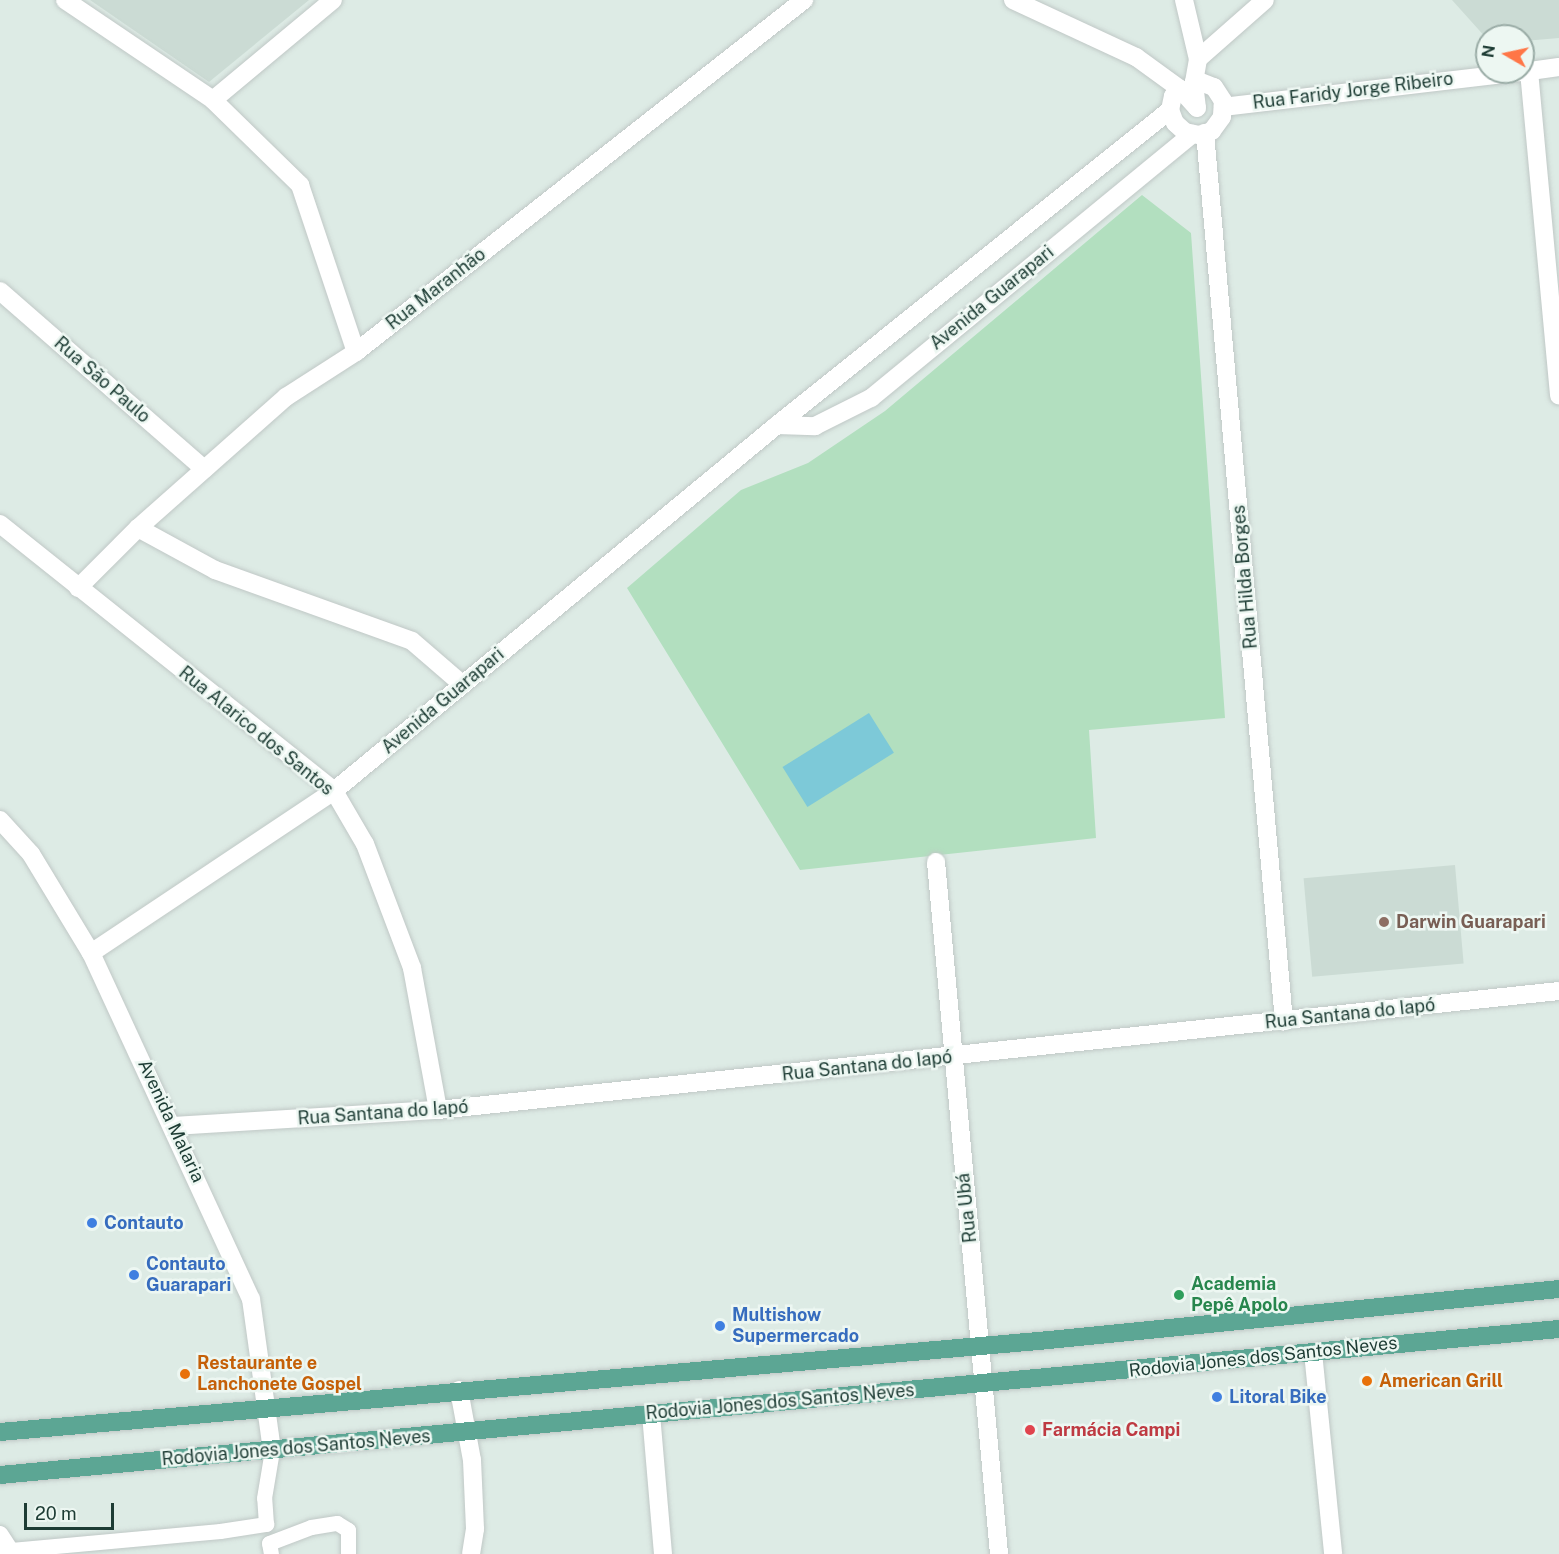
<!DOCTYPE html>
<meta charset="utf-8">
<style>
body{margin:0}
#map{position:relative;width:1559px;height:1554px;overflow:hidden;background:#ddebe5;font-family:"Public Sans",sans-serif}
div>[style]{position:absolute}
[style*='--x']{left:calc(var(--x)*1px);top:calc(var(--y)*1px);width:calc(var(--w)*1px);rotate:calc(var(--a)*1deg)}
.built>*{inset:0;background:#cbdbd4;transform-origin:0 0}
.green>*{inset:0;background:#b2dfbf}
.water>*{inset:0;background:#7dc9d8;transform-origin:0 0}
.roads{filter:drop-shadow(0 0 2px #c0c8c6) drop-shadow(0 0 2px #c0c8c6)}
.lane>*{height:15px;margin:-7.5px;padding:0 7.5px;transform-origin:7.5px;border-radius:7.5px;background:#fff}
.street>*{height:18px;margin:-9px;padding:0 9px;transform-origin:9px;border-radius:9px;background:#fff}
.primary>*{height:18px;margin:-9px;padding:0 9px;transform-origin:9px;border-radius:9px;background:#5ca694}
.dots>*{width:16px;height:16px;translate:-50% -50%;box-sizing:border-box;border:3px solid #edf7f2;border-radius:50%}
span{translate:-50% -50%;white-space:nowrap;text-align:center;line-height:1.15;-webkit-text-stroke:5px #edf7f2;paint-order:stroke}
.street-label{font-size:18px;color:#1d3c34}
.education-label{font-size:18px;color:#785e54;font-weight:700}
.left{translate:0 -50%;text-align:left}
.shop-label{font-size:18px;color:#366cbe;font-weight:700}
.leisure-label{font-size:18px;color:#27864d;font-weight:700}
.food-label{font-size:18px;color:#c56008;font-weight:700}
.health-label{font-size:18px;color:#be3a42;font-weight:700}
.north{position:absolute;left:1475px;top:24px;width:60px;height:60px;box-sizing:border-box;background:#edf7f2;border:2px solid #9aaca6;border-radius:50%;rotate:279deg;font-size:16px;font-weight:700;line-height:24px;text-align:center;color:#1d3c34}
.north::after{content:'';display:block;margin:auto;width:21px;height:27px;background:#ff7647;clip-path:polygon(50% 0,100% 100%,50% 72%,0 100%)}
.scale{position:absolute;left:24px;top:1503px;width:90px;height:27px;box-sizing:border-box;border:3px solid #1d3c34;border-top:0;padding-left:8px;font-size:18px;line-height:21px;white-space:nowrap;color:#1d3c34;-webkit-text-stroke:4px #edf7f2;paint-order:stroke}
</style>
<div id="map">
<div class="built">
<div style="clip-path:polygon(90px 0,309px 0,209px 82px)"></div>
<div style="clip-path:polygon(1452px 0,1559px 0,1559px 38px,1523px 41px,1523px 36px,1487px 36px,1487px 39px)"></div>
<div style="left:1455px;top:865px;width:99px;height:152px;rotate:85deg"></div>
</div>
<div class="green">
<div style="clip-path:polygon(1142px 195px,1191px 233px,1225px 718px,1089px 730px,1096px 838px,800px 870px,627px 588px,741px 490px,808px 463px,885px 411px)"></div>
</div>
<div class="water">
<div style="left:869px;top:713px;width:47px;height:102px;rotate:58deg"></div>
</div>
<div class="roads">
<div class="lane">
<div style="--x:0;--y:1533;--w:20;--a:57"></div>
<div style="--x:0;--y:1551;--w:221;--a:-5.2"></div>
<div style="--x:220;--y:1531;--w:47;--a:-8.7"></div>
<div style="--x:266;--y:1524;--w:26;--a:-94"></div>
<div style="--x:264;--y:1498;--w:49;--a:-80.5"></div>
<div style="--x:271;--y:1554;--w:11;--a:-100"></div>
<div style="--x:269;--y:1543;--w:45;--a:-20.9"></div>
<div style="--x:311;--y:1527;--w:26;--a:-9"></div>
<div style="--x:337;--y:1523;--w:13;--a:32"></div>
<div style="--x:348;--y:1530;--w:24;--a:90"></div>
</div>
<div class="street">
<div style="--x:65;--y:0;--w:179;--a:34"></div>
<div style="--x:213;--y:100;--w:122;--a:44.3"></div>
<div style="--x:300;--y:185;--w:176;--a:71.5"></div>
<div style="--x:1013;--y:0;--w:136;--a:24.9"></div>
<div style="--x:1136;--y:57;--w:54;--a:36"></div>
<div style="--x:1184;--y:0;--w:61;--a:76.7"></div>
<div style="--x:1529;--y:71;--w:326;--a:84.7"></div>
<div style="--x:1523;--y:72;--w:36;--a:-8"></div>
<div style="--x:1198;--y:81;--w:17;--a:21"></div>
<div style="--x:1214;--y:87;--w:17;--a:57"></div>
<div style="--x:1223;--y:101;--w:16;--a:94"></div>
<div style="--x:1222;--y:117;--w:17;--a:126"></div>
<div style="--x:1212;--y:131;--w:14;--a:163"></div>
<div style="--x:1199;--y:135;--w:14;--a:-168"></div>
<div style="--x:1185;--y:132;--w:13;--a:-138"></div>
<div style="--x:1175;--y:123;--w:14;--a:-111"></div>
<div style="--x:1170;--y:110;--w:14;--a:-78"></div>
<div style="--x:1173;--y:96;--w:10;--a:-45"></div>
<div style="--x:1180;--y:89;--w:25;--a:48"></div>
<div style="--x:1197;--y:108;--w:26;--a:-97"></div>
<div style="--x:1194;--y:82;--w:4;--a:-14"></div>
<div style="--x:1194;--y:82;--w:23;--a:-80"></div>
<div style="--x:1198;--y:59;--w:89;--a:-41.4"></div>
<div style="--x:213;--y:100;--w:156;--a:-39.8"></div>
<div style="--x:1223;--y:107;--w:299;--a:-6.7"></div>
<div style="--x:1205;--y:133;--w:892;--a:84.92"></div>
<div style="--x:0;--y:291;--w:271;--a:41.1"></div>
<div style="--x:777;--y:425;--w:38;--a:2"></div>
<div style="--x:815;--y:426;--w:63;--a:-26.6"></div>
<div style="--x:871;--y:398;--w:416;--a:-39.4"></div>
<div style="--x:0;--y:524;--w:428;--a:38.6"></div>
<div style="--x:334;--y:791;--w:61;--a:59.7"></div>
<div style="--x:365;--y:844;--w:133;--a:69.2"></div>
<div style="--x:412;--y:968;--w:144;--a:79.6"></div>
<div style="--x:138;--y:528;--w:88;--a:28.6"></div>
<div style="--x:215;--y:570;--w:209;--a:19.8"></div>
<div style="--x:412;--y:641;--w:67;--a:40.8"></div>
<div style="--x:78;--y:588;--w:85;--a:-45"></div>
<div style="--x:138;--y:528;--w:198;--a:-41.5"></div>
<div style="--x:286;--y:397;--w:83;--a:-32.7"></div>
<div style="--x:356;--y:352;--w:570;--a:-38.16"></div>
<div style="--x:0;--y:820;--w:46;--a:47.6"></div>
<div style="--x:31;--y:854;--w:116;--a:58.8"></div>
<div style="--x:91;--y:953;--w:381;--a:65.2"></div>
<div style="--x:251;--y:1299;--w:152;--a:82.1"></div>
<div style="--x:936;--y:862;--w:695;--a:84.8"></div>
<div style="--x:91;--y:953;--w:292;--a:-33.7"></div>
<div style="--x:334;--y:791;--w:575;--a:-39.56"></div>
<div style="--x:777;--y:425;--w:504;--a:-38.71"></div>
<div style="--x:174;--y:1126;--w:264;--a:-3.5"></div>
<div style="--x:438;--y:1110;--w:1127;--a:-6.06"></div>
<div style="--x:1313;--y:1352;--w:203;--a:84.3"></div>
<div style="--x:459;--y:1390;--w:71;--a:79.5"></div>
<div style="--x:472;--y:1460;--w:69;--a:87.5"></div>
<div style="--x:475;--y:1529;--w:25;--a:99"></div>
<div style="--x:651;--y:1414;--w:141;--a:85.1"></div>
</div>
<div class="primary">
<div style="--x:0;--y:1432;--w:1053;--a:-5.01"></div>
<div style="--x:1049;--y:1340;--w:513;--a:-5.71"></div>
<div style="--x:0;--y:1475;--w:1566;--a:-5.35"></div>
</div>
</div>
<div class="dots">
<div style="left:1384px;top:922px;background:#8d6e63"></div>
<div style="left:92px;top:1223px;background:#3f7fe0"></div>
<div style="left:134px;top:1275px;background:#3f7fe0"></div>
<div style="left:1179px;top:1295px;background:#2e9e5b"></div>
<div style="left:720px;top:1326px;background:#3f7fe0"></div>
<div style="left:185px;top:1374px;background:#e8710a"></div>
<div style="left:1367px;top:1381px;background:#e8710a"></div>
<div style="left:1217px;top:1397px;background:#3f7fe0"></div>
<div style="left:1030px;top:1430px;background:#e0444e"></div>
</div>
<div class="street-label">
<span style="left:1353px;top:91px;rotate:-7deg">Rua Faridy Jorge Ribeiro</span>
<span style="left:436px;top:289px;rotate:-38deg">Rua Maranhão</span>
<span style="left:992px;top:298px;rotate:-39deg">Avenida Guarapari</span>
<span style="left:102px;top:380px;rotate:41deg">Rua São Paulo</span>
<span style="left:1245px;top:577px;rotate:-95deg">Rua Hilda Borges</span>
<span style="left:443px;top:701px;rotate:-40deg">Avenida Guarapari</span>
<span style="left:256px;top:731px;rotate:39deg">Rua Alarico dos Santos</span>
<span style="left:1350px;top:1014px;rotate:-6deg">Rua Santana do Iapó</span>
<span style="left:867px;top:1066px;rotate:-6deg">Rua Santana do Iapó</span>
<span style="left:383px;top:1113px;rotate:-4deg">Rua Santana do Iapó</span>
<span style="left:171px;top:1121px;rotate:65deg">Avenida Malaria</span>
<span style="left:967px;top:1208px;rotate:-96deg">Rua Ubá</span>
<span style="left:1263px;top:1357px;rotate:-6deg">Rodovia Jones dos Santos Neves</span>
<span style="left:780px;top:1402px;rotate:-5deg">Rodovia Jones dos Santos Neves</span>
<span style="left:296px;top:1448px;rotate:-5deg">Rodovia Jones dos Santos Neves</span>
</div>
<div class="education-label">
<span class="left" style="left:1396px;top:922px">Darwin Guarapari</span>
</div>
<div class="shop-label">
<span class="left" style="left:104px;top:1223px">Contauto</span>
<span class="left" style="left:146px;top:1275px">Contauto<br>Guarapari</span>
<span class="left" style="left:732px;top:1326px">Multishow<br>Supermercado</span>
<span class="left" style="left:1229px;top:1397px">Litoral Bike</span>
</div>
<div class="leisure-label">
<span class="left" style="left:1191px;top:1295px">Academia<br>Pepê Apolo</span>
</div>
<div class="food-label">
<span class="left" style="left:197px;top:1374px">Restaurante e<br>Lanchonete Gospel</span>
<span class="left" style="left:1379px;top:1381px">American Grill</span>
</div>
<div class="health-label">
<span class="left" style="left:1042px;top:1430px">Farmácia Campi</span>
</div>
<div class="north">N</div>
<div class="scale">20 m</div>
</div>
